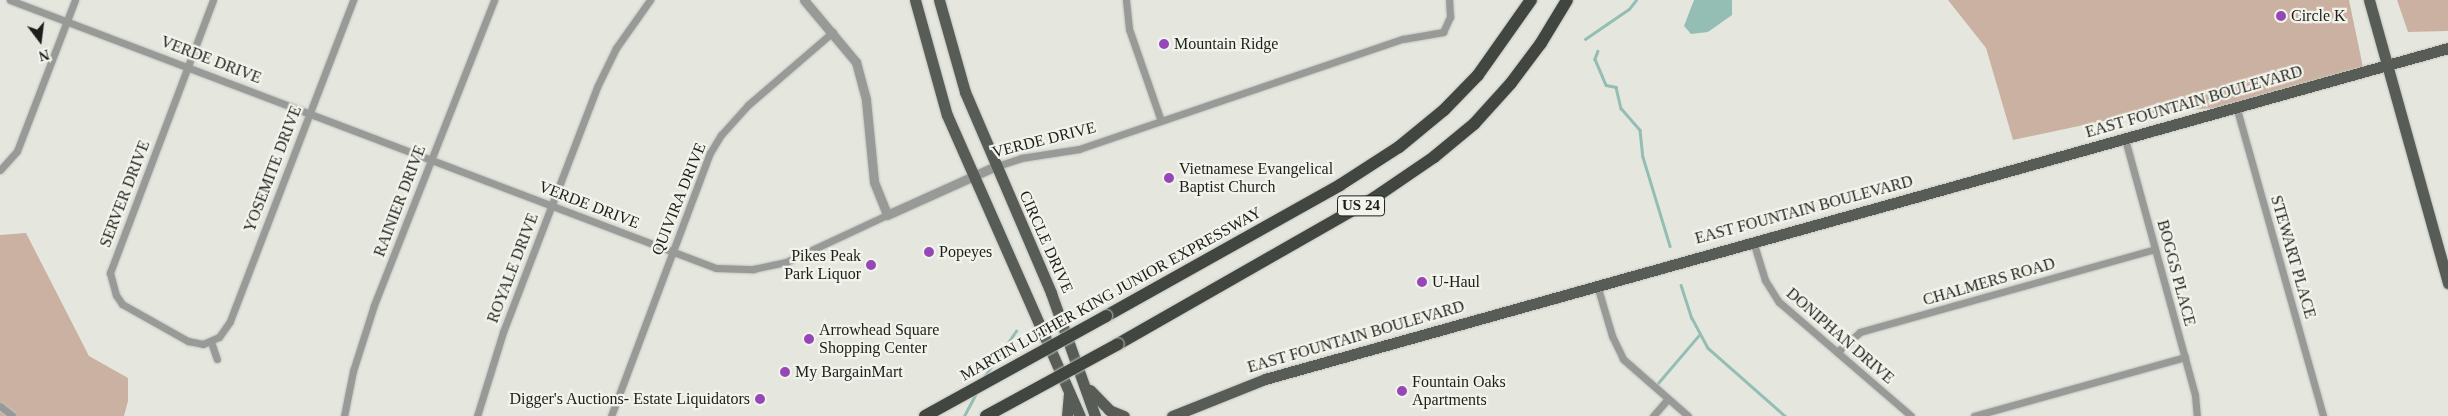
<!DOCTYPE html>
<style>
body{margin:0}
#map{position:relative;width:2448px;height:416px;overflow:hidden;background:#e5e7df;font-family:"Times New Roman",serif}
div>[style]{position:absolute}
[style*='--x']{left:calc(var(--x)*1px);top:calc(var(--y)*1px);width:calc(var(--w)*1px);rotate:calc(var(--a)*1deg)}
.green>*{inset:0;background:#cbb1a2}
.water>*{inset:0;background:#94bdb4}
.stream>*{height:2.5px;margin:-1.25px;padding:0 1.25px;transform-origin:1.25px;border-radius:1.25px;background:#94bdb4}
.roads{filter:drop-shadow(0 0 1px #c1c3bc) drop-shadow(0 0 1px #c1c3bc)}
.minor>*{height:7px;margin:-3.5px;padding:0 3.5px;transform-origin:3.5px;border-radius:3.5px;background:#979a97}
.tertiary>*{height:9px;margin:-4.5px;padding:0 4.5px;transform-origin:4.5px;border-radius:4.5px;background:#979a97}
.primary>*{height:11px;margin:-5.5px;padding:0 5.5px;transform-origin:5.5px;border-radius:5.5px;background:#575c57}
.motorway>*{height:12px;margin:-6px;padding:0 6px;transform-origin:6px;border-radius:6px;background:#414641}
.bridges{filter:drop-shadow(0 0 1px #c1c3bc) drop-shadow(0 0 1px #c1c3bc)}
.motorway-bridge>*{height:12px;margin:-6px;padding:0 6px;transform-origin:6px;border-radius:6px;background:#414641}
.dots>*{width:14px;height:14px;translate:-50% -50%;box-sizing:border-box;border:2px solid #f2f4ec;border-radius:50%}
span{translate:-50% -50%;white-space:nowrap;text-align:center;line-height:1.15;-webkit-text-stroke:4.5px #f2f4ec;paint-order:stroke}
.shield-label span{padding:1px 4px;background:#f2f4ec;border:1px solid;border-radius:4px;-webkit-text-stroke-width:0}
.shield-label{font-size:15px;color:#1d1e1b;font-weight:700}
.poi-label{font-size:16px;color:#1d1e1b}
.left{translate:0 -50%;text-align:left}
.right{translate:-100% -50%;text-align:right}
.street-label{font-size:16px;color:#1d1e1b}
.north{position:absolute;left:15px;top:15px;width:50px;height:50px;-webkit-text-stroke:4px #f2f4ec;paint-order:stroke;rotate:165deg;font-size:14px;font-weight:700;line-height:20px;text-align:center;color:#1d1e1b}
.north::after{content:'';display:block;margin:auto;width:18px;height:22px;background:#1d1e1b;clip-path:polygon(50% 0,100% 100%,50% 72%,0 100%)}
</style>
<div id="map">
<div class="green">
<div style="clip-path:polygon(1948px 0,2349px 0,2364px 72px,2236px 106px,2131px 115px,2013px 140px,1986px 48px)"></div>
<div style="clip-path:polygon(2397px 0,2448px 0,2448px 31px,2408px 32px)"></div>
<div style="clip-path:polygon(26px 233px,89px 356px,128px 378px,128px 401px,124px 416px,0 416px,0 235px)"></div>
</div>
<div class="water">
<div style="clip-path:polygon(1694px 0,1732px 0,1732px 15px,1708px 32px,1691px 34px,1684px 26px)"></div>
</div>
<div class="stream">
<div style="--x:1585;--y:39;--w:53;--a:-34.3"></div>
<div style="--x:1629;--y:9;--w:11;--a:-52"></div>
<div style="--x:1598;--y:51;--w:9;--a:111"></div>
<div style="--x:1595;--y:59;--w:28;--a:67"></div>
<div style="--x:1606;--y:85;--w:10;--a:11"></div>
<div style="--x:1616;--y:87;--w:22;--a:77"></div>
<div style="--x:1621;--y:108;--w:29;--a:49"></div>
<div style="--x:1640;--y:130;--w:27;--a:84"></div>
<div style="--x:1643;--y:157;--w:93;--a:73.1"></div>
<div style="--x:1681;--y:285;--w:35;--a:72"></div>
<div style="--x:1692;--y:318;--w:34;--a:62"></div>
<div style="--x:1708;--y:348;--w:103;--a:41.4"></div>
<div style="--x:984;--y:377;--w:56;--a:-55.2"></div>
<div style="--x:1658;--y:383;--w:63;--a:-49.5"></div>
<div style="--x:964;--y:416;--w:24;--a:-62"></div>
</div>
<div class="roads">
<div class="minor">
<div style="--x:10;--y:0;--w:755;--a:20.79"></div>
<div style="--x:716;--y:268;--w:37;--a:2"></div>
<div style="--x:753;--y:269;--w:34;--a:-12"></div>
<div style="--x:786;--y:262;--w:111;--a:-25"></div>
<div style="--x:213;--y:0;--w:292;--a:110.7"></div>
<div style="--x:110;--y:273;--w:23;--a:75"></div>
<div style="--x:116;--y:295;--w:11;--a:56"></div>
<div style="--x:122;--y:304;--w:76;--a:29.3"></div>
<div style="--x:188;--y:341;--w:15;--a:11"></div>
<div style="--x:203;--y:344;--w:17;--a:-24"></div>
<div style="--x:219;--y:337;--w:19;--a:-55"></div>
<div style="--x:230;--y:321;--w:344;--a:-69"></div>
<div style="--x:1126;--y:0;--w:29;--a:84"></div>
<div style="--x:1129;--y:29;--w:97;--a:70.8"></div>
<div style="--x:2236;--y:106;--w:322;--a:74.3"></div>
<div style="--x:2125;--y:139;--w:265;--a:74.7"></div>
<div style="--x:2195;--y:395;--w:21;--a:85"></div>
<div style="--x:994;--y:167;--w:28;--a:-18"></div>
<div style="--x:1021;--y:158;--w:59;--a:-8.8"></div>
<div style="--x:1079;--y:149;--w:342;--a:-18.8"></div>
<div style="--x:1403;--y:39;--w:41;--a:-9.9"></div>
<div style="--x:1443;--y:32;--w:17;--a:-65"></div>
<div style="--x:1450;--y:17;--w:17;--a:-93"></div>
<div style="--x:0;--y:170;--w:25;--a:-48"></div>
<div style="--x:17;--y:151;--w:162;--a:-69"></div>
<div style="--x:1753;--y:241;--w:41;--a:72.9"></div>
<div style="--x:1765;--y:280;--w:26;--a:58"></div>
<div style="--x:1779;--y:302;--w:174;--a:40.8"></div>
<div style="--x:1597;--y:285;--w:53;--a:73.6"></div>
<div style="--x:1612;--y:336;--w:25;--a:64"></div>
<div style="--x:1623;--y:359;--w:86;--a:41.2"></div>
<div style="--x:211;--y:342;--w:18;--a:71"></div>
<div style="--x:1837;--y:352;--w:30;--a:-41"></div>
<div style="--x:1860;--y:332;--w:306;--a:-15.7"></div>
<div style="--x:0;--y:406;--w:16;--a:38"></div>
<div style="--x:344;--y:416;--w:46;--a:-78.7"></div>
<div style="--x:353;--y:371;--w:69;--a:-72.3"></div>
<div style="--x:374;--y:305;--w:328;--a:-68.5"></div>
<div style="--x:477;--y:416;--w:88;--a:-72.8"></div>
<div style="--x:503;--y:332;--w:262;--a:-69"></div>
<div style="--x:597;--y:87;--w:43;--a:-64"></div>
<div style="--x:616;--y:48;--w:59;--a:-54.7"></div>
<div style="--x:611;--y:416;--w:281;--a:-69.4"></div>
<div style="--x:710;--y:153;--w:21;--a:-59"></div>
<div style="--x:721;--y:135;--w:40;--a:-48"></div>
<div style="--x:748;--y:105;--w:112;--a:-40.7"></div>
<div style="--x:1653;--y:416;--w:23;--a:-49"></div>
<div style="--x:1974;--y:416;--w:219;--a:-15.6"></div>
</div>
<div class="tertiary">
<div style="--x:804;--y:0;--w:81;--a:50"></div>
<div style="--x:856;--y:62;--w:39;--a:75"></div>
<div style="--x:866;--y:100;--w:82;--a:84.4"></div>
<div style="--x:874;--y:182;--w:35;--a:68"></div>
<div style="--x:887;--y:215;--w:117;--a:-24.2"></div>
</div>
<div class="primary">
<div style="--x:915;--y:0;--w:119;--a:74.5"></div>
<div style="--x:947;--y:115;--w:329;--a:66.2"></div>
<div style="--x:939;--y:0;--w:96;--a:74.2"></div>
<div style="--x:965;--y:92;--w:219;--a:66.8"></div>
<div style="--x:1051;--y:293;--w:131;--a:70.3"></div>
<div style="--x:2369;--y:0;--w:294;--a:74.4"></div>
<div style="--x:1090;--y:390;--w:28;--a:46"></div>
<div style="--x:1109;--y:410;--w:16;--a:22"></div>
<div style="--x:1067;--y:416;--w:21;--a:-85"></div>
<div style="--x:1172;--y:416;--w:100;--a:-21.7"></div>
<div style="--x:1265;--y:379;--w:1228;--a:-15.63"></div>
</div>
<div class="motorway">
<div style="--x:1106;--y:316;--w:268;--a:-29.2"></div>
<div style="--x:1340;--y:185;--w:70;--a:-32.8"></div>
<div style="--x:1399;--y:147;--w:58;--a:-39.4"></div>
<div style="--x:1444;--y:110;--w:49;--a:-45.8"></div>
<div style="--x:1478;--y:75;--w:92;--a:-54.8"></div>
<div style="--x:1118;--y:344;--w:295;--a:-29.7"></div>
<div style="--x:1374;--y:198;--w:73;--a:-34.3"></div>
<div style="--x:1434;--y:157;--w:52;--a:-39.5"></div>
<div style="--x:1474;--y:124;--w:55;--a:-47.9"></div>
<div style="--x:1511;--y:83;--w:50;--a:-53.1"></div>
<div style="--x:1541;--y:43;--w:50;--a:-58.8"></div>
</div>
</div>
<div class="bridges">
<div class="motorway-bridge">
<div style="--x:925;--y:416;--w:207;--a:-28.9"></div>
<div style="--x:986;--y:416;--w:150;--a:-28.6"></div>
</div>
</div>
<div class="dots">
<div style="left:2281px;top:16px;background:#9647b7"></div>
<div style="left:1164px;top:44px;background:#9647b7"></div>
<div style="left:1169px;top:178px;background:#9647b7"></div>
<div style="left:929px;top:252px;background:#9647b7"></div>
<div style="left:871px;top:265px;background:#9647b7"></div>
<div style="left:1422px;top:282px;background:#9647b7"></div>
<div style="left:809px;top:339px;background:#9647b7"></div>
<div style="left:785px;top:372px;background:#9647b7"></div>
<div style="left:1402px;top:391px;background:#9647b7"></div>
<div style="left:760px;top:399px;background:#9647b7"></div>
</div>
<div class="shield-label">
<span style="left:1361px;top:206px">US 24</span>
</div>
<div class="poi-label">
<span class="left" style="left:2291px;top:16px">Circle K</span>
<span class="left" style="left:1174px;top:44px">Mountain Ridge</span>
<span class="left" style="left:1179px;top:178px">Vietnamese Evangelical<br>Baptist Church</span>
<span class="left" style="left:939px;top:252px">Popeyes</span>
<span class="right" style="left:861px;top:265px">Pikes Peak<br>Park Liquor</span>
<span class="left" style="left:1432px;top:282px">U-Haul</span>
<span class="left" style="left:819px;top:339px">Arrowhead Square<br>Shopping Center</span>
<span class="left" style="left:795px;top:372px">My BargainMart</span>
<span class="left" style="left:1412px;top:391px">Fountain Oaks<br>Apartments</span>
<span class="right" style="left:750px;top:399px">Digger's Auctions- Estate Liquidators</span>
</div>
<div class="street-label">
<span style="left:211px;top:60px;rotate:21deg">VERDE DRIVE</span>
<span style="left:2194px;top:102px;rotate:-16deg">EAST FOUNTAIN BOULEVARD</span>
<span style="left:1044px;top:140px;rotate:-14deg">VERDE DRIVE</span>
<span style="left:273px;top:169px;rotate:-69deg">YOSEMITE DRIVE</span>
<span style="left:125px;top:194px;rotate:-69deg">SERVER DRIVE</span>
<span style="left:679px;top:199px;rotate:-68deg">QUIVIRA DRIVE</span>
<span style="left:400px;top:201px;rotate:-69deg">RAINIER DRIVE</span>
<span style="left:589px;top:205px;rotate:21deg">VERDE DRIVE</span>
<span style="left:1804px;top:210px;rotate:-15deg">EAST FOUNTAIN BOULEVARD</span>
<span style="left:1046px;top:242px;rotate:66deg">CIRCLE DRIVE</span>
<span style="left:2293px;top:257px;rotate:74deg">STEWART PLACE</span>
<span style="left:513px;top:268px;rotate:-69deg">ROYALE DRIVE</span>
<span style="left:2176px;top:273px;rotate:75deg">BOGGS PLACE</span>
<span style="left:1989px;top:282px;rotate:-16deg">CHALMERS ROAD</span>
<span style="left:1111px;top:294px;rotate:-29deg">MARTIN LUTHER KING JUNIOR EXPRESSWAY</span>
<span style="left:1840px;top:336px;rotate:41deg">DONIPHAN DRIVE</span>
<span style="left:1356px;top:337px;rotate:-16deg">EAST FOUNTAIN BOULEVARD</span>
</div>
<div class="north">N</div>
</div>
